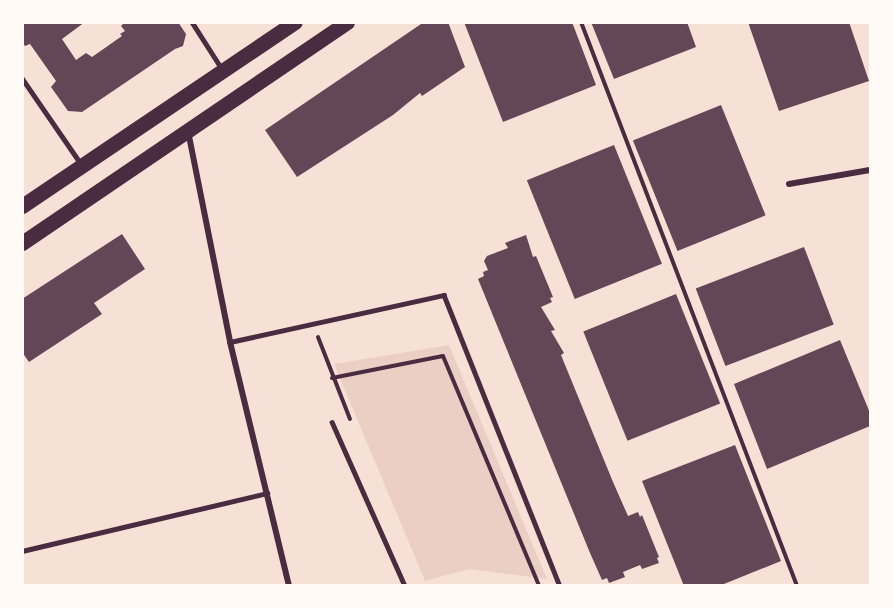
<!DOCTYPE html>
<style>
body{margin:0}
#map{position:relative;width:893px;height:608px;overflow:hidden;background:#f7e1d7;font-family:"PT Sans",sans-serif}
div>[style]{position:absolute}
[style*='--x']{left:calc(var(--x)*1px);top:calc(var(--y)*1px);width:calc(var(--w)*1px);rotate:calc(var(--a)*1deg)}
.green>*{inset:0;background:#ebcfc5}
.building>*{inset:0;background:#644757;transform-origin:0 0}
.path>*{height:4px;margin:-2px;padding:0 2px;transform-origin:2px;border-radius:2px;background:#4a2c40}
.service>*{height:4.5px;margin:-2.25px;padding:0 2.25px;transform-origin:2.25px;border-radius:2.25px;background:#4a2c40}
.minor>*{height:6px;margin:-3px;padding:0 3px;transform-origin:3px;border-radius:3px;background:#4a2c40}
.primary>*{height:15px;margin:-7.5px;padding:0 7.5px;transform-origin:7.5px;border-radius:7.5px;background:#4a2c40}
span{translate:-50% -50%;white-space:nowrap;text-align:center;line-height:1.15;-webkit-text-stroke:5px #fffaf5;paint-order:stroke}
.frame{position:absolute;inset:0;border:24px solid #fffaf5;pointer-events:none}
</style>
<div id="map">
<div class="green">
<div style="clip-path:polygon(449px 345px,547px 579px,469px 569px,425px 581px,334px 364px)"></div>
</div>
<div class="building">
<div style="clip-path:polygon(22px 22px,85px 22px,62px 39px,76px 60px,86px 53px,92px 57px,122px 36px,120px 34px,125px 31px,121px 26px,125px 22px,178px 22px,186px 34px,183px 46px,175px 49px,82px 112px,68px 111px,51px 87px,56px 81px,30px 44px,25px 46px,22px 42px)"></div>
<div style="clip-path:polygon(424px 22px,448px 22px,465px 67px,422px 96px,420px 93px,393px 115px,297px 177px,265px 130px)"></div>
<div style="clip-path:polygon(464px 22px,572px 22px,596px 85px,503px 122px)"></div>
<div style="clip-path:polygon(591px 22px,687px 22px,696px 47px,614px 79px)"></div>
<div style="clip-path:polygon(748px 22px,849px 22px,869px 81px,779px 111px)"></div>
<div style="left:721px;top:105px;width:119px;height:95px;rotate:68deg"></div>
<div style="left:614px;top:145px;width:128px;height:94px;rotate:68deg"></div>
<div style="clip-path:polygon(122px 234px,145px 269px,94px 303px,102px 314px,29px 362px,22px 352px,22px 299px)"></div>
<div style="clip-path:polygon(526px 235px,533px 257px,536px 256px,553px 297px,550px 298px,552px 302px,541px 307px,555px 330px,551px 331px,564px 353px,561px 355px,613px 482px,628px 516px,638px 512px,640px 517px,642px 515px,659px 557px,657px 558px,659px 563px,642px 569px,640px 565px,623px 572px,625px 577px,609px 583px,607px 578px,602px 580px,590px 553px,478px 279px,484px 276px,483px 272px,488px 270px,484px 261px,487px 256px,508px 248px,505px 243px)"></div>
<div style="left:804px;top:247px;width:83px;height:116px;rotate:69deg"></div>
<div style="left:676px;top:294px;width:118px;height:100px;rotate:68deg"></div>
<div style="clip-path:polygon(840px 340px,870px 413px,870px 426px,767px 469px,734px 384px)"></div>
<div style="clip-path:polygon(735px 445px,781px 561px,719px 586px,684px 586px,642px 481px)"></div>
</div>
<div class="path">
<div style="--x:581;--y:22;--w:604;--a:69.04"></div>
<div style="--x:318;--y:337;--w:88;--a:68.7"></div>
<div style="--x:332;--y:378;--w:113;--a:-11.2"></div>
<div style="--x:443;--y:356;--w:249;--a:67.3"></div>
</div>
<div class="service">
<div style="--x:192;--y:22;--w:56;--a:57.4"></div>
<div style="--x:22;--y:78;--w:104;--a:55.5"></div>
<div style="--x:230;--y:342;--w:219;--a:-12.4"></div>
<div style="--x:444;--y:295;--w:313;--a:68.3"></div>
<div style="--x:332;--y:422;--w:180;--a:66"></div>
<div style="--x:22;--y:551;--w:252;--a:-13.3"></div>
</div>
<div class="minor">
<div style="--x:188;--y:131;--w:215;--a:78.7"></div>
<div style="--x:230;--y:342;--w:251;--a:76.4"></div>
<div style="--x:789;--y:184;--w:82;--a:-9.8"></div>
</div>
<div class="primary">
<div style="--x:22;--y:206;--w:329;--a:-34"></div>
<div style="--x:22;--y:243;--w:393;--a:-34.2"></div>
</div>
<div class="frame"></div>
</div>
